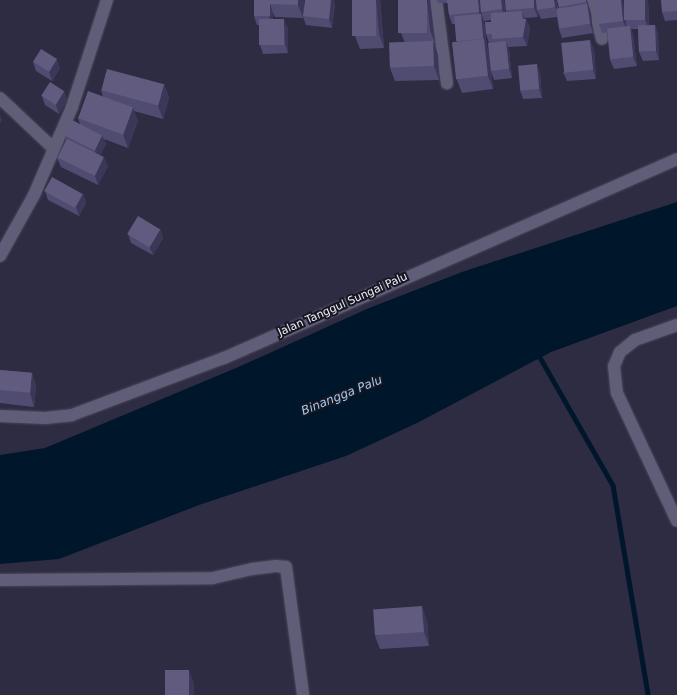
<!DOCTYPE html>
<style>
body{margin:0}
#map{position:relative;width:677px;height:695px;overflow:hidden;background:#2e2c43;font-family:"DejaVu Sans",sans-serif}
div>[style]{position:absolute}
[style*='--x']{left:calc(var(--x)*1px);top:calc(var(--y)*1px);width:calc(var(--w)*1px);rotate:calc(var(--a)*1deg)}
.water>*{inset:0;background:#00162b}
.stream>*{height:4.5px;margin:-2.25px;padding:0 2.25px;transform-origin:2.25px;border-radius:2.25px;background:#00162b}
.roads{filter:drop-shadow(0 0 1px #4a485b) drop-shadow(0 0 1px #4a485b)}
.street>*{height:12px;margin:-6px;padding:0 6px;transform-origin:6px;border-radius:6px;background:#5f5d78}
.wall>*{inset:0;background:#504b70}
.shaded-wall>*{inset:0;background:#3b3758}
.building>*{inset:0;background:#615c7f;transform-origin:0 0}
span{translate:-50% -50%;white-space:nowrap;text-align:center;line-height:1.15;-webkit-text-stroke:4px #171621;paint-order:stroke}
.street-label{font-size:11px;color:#ececfb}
.water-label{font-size:12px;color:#9ecbf5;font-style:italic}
</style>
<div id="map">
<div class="water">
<div style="clip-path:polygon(677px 202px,677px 306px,551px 352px,419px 422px,346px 456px,199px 505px,59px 559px,0 564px,0 455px,45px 448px,236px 368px,369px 308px,462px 272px)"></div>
</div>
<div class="stream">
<div style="--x:537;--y:352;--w:153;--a:60.3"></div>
<div style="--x:613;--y:485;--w:213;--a:80.5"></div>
</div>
<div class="roads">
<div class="street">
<div style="--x:436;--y:0;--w:84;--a:82.5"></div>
<div style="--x:592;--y:0;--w:40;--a:75.6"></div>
<div style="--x:0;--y:98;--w:73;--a:43.3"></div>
<div style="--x:0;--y:256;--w:70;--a:-60.9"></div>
<div style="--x:34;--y:195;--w:96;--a:-66.6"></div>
<div style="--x:72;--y:107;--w:113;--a:-71.9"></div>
<div style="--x:677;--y:325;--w:45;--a:160.3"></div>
<div style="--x:635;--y:340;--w:19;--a:141"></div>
<div style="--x:620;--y:352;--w:15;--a:113"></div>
<div style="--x:614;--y:366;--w:27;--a:84"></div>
<div style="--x:617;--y:393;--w:141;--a:64.9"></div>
<div style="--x:0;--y:416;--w:45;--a:2.5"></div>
<div style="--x:45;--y:418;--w:27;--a:-6"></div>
<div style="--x:72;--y:415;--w:162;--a:-20.6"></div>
<div style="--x:224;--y:358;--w:495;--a:-23.7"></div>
<div style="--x:0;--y:580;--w:213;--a:-0.5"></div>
<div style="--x:213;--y:578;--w:40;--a:-13"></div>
<div style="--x:252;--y:569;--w:24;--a:-7"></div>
<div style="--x:276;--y:566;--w:10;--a:6"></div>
<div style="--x:286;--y:567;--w:129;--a:82.4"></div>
</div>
</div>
<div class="wall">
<div style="clip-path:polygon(254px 0,304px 0,303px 14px,335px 3px,332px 28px,306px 25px,303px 17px,303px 18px,275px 17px,273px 13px,273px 19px,288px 28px,288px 53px,263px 54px,260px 45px,259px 25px,257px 25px,254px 16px)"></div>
<div style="clip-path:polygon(352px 0,380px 0,384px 48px,360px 49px,355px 36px)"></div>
<div style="clip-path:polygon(430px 0,435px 43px,434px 43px,438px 55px,439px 80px,395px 81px,390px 68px,405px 43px,401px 33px)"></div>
<div style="clip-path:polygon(437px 0,479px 0,482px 15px,484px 23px,487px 47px,489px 52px,491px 70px,488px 43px,489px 43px,486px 34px,485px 22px,491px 22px,491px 20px,484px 21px,481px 12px,480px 0,504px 0,505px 12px,506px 12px,505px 0,556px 0,558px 8px,559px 8px,557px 0,587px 0,591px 13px,593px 33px,562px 38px,559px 29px,557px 17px,541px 19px,537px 10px,536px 2px,538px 17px,525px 18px,525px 19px,526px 19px,530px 28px,527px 46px,508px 47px,509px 50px,512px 78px,494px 80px,491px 71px,493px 89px,462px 93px,457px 80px,452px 43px,457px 42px,455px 24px,452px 24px,449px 15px,448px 3px,438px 3px)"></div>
<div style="clip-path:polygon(624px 0,648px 0,649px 25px,655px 25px,658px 34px,659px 60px,643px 61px,639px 52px,638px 29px,631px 29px,633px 35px,637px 66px,614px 69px,610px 60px,607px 32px,602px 33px,599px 24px,625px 16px)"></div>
<div style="clip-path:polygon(677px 0,677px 20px,665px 21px,662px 12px)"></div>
<div style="clip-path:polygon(594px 49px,596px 79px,567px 81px,563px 72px)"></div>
<div style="clip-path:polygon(33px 62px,60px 68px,52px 81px,36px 71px)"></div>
<div style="clip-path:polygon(540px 73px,542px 98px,523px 99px,520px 90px)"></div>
<div style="clip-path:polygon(164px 84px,169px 98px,163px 119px,134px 111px,138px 121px,128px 148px,104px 139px,106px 144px,100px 155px,108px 166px,98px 185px,61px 167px,57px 158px,66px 140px,65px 136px,80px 124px,78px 118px,103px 97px,101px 90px)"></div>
<div style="clip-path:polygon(64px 91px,67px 100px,59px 114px,45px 105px,42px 96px)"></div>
<div style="clip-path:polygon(45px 191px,83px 194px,86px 203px,79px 216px,48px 200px)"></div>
<div style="clip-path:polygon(160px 229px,163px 238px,153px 255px,131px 243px,128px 234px)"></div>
<div style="clip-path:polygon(0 370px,32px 373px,36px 386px,34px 407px,0 403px)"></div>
<div style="clip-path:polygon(427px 620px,429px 646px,380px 649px,375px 636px)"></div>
</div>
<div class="shaded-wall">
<div style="clip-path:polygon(270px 0,270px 4px,273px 13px,273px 25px,269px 16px)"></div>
<div style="clip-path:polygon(298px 0,304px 0,303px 18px,298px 5px)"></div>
<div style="clip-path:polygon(331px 0,334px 0,335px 3px,332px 28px,329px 19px)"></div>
<div style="clip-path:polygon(376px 0,380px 0,384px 48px,379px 34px)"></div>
<div style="clip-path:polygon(427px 0,430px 0,435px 43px,430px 30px)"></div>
<div style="clip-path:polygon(478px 0,479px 0,480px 2px,482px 15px,484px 23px,487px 47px,489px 52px,493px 89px,488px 76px,481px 19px,479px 12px)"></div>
<div style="clip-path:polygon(501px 0,504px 0,505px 19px,502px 9px)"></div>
<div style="clip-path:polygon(534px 0,536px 0,538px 17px,534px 8px)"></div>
<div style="clip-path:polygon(554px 0,556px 0,559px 16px,555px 7px)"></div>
<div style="clip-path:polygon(586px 0,587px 0,591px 13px,593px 33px,590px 24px,588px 6px)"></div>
<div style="clip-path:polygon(621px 0,623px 0,627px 30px,623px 21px)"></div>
<div style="clip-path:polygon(645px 0,648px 0,649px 29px,645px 20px)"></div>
<div style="clip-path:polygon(522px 11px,525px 20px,526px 19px,530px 28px,527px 46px,523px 37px)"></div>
<div style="clip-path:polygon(284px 19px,288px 28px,288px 53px,285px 44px)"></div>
<div style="clip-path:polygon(655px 25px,658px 34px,659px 60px,656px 51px)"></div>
<div style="clip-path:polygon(630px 26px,633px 35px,637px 66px,633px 57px)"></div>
<div style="clip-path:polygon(590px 40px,594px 49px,596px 79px,593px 70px)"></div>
<div style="clip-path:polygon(433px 41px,438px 55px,439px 80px,434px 66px)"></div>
<div style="clip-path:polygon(506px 41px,509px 50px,512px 78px,509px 69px)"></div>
<div style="clip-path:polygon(57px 59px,60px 68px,52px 81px,49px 72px)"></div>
<div style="clip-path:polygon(537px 64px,540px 73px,542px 98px,539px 89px)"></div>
<div style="clip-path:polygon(164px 84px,169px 98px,163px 119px,158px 106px)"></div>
<div style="clip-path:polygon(64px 91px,67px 100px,59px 114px,56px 105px)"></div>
<div style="clip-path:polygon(133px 107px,138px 121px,128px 148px,123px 134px)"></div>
<div style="clip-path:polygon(0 115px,2px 120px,0 124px)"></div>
<div style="clip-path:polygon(102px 135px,106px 144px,98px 160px,95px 151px)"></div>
<div style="clip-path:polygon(104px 157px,108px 166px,98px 185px,95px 176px)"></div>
<div style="clip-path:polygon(83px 194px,86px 203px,79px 216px,76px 207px)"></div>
<div style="clip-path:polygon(160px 229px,163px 238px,153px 255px,149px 246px)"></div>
<div style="clip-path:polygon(32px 373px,36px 386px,34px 407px,30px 393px)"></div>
<div style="clip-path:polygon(422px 606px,427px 620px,429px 646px,424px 632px)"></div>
<div style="clip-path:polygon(189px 670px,194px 683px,194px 695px,189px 695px)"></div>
</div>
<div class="building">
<div style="left:254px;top:0;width:16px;height:16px"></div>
<div style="clip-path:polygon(270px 0,298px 0,298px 5px,270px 4px)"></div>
<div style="clip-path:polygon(305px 0,331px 0,329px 19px,303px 16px)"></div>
<div style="left:352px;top:0;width:24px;height:36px"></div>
<div style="left:398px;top:0;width:29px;height:33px"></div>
<div style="clip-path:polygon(447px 0,478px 0,479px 12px,449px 15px)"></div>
<div style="clip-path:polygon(480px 0,501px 0,502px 9px,481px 12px)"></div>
<div style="clip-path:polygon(505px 0,534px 0,534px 8px,506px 10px)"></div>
<div style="clip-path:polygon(536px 0,554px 0,555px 7px,537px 10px)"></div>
<div style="clip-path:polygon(557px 0,586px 0,586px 2px,559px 7px)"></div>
<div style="clip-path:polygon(596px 0,621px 0,623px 21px,599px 24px)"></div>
<div style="left:624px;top:0;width:21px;height:20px"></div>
<div style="clip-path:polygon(661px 0,677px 0,677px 11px,662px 12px)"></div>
<div style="left:587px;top:4px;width:20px;height:31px;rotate:81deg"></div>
<div style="clip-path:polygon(522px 11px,523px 19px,526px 19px,523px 37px,492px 39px,492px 34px,486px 34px,485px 22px,491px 22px,491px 13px)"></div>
<div style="left:481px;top:14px;width:25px;height:27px;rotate:85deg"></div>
<div style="left:259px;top:19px;width:25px;height:26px"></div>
<div style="left:655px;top:25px;width:26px;height:17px;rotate:88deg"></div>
<div style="left:630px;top:26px;width:31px;height:23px;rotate:84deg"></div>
<div style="left:484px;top:39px;width:37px;height:32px;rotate:84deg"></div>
<div style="left:590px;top:40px;width:30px;height:29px;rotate:84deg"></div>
<div style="left:433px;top:41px;width:25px;height:44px;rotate:88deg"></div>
<div style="left:506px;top:41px;width:28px;height:18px;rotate:84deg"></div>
<div style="left:41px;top:49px;width:19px;height:15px;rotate:32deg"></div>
<div style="left:537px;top:64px;width:25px;height:19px;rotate:85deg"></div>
<div style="left:107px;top:69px;width:59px;height:22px;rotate:15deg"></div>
<div style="left:50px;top:82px;width:17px;height:16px;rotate:33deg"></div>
<div style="left:88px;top:91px;width:48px;height:29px;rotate:20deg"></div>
<div style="left:72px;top:120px;width:34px;height:17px;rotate:27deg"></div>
<div style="left:67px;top:139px;width:41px;height:21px;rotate:26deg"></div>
<div style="left:52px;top:177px;width:35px;height:16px;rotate:29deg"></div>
<div style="left:138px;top:216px;width:26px;height:21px;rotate:31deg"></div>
<div style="left:0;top:370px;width:32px;height:20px;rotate:5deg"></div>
<div style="left:422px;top:606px;width:26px;height:49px;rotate:86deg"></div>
<div style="left:165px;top:670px;width:24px;height:25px"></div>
</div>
<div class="street-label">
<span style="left:343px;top:305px;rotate:-24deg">Jalan Tanggul Sungai Palu</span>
</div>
<div class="water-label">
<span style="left:342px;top:396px;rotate:-22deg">Binangga Palu</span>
</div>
</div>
